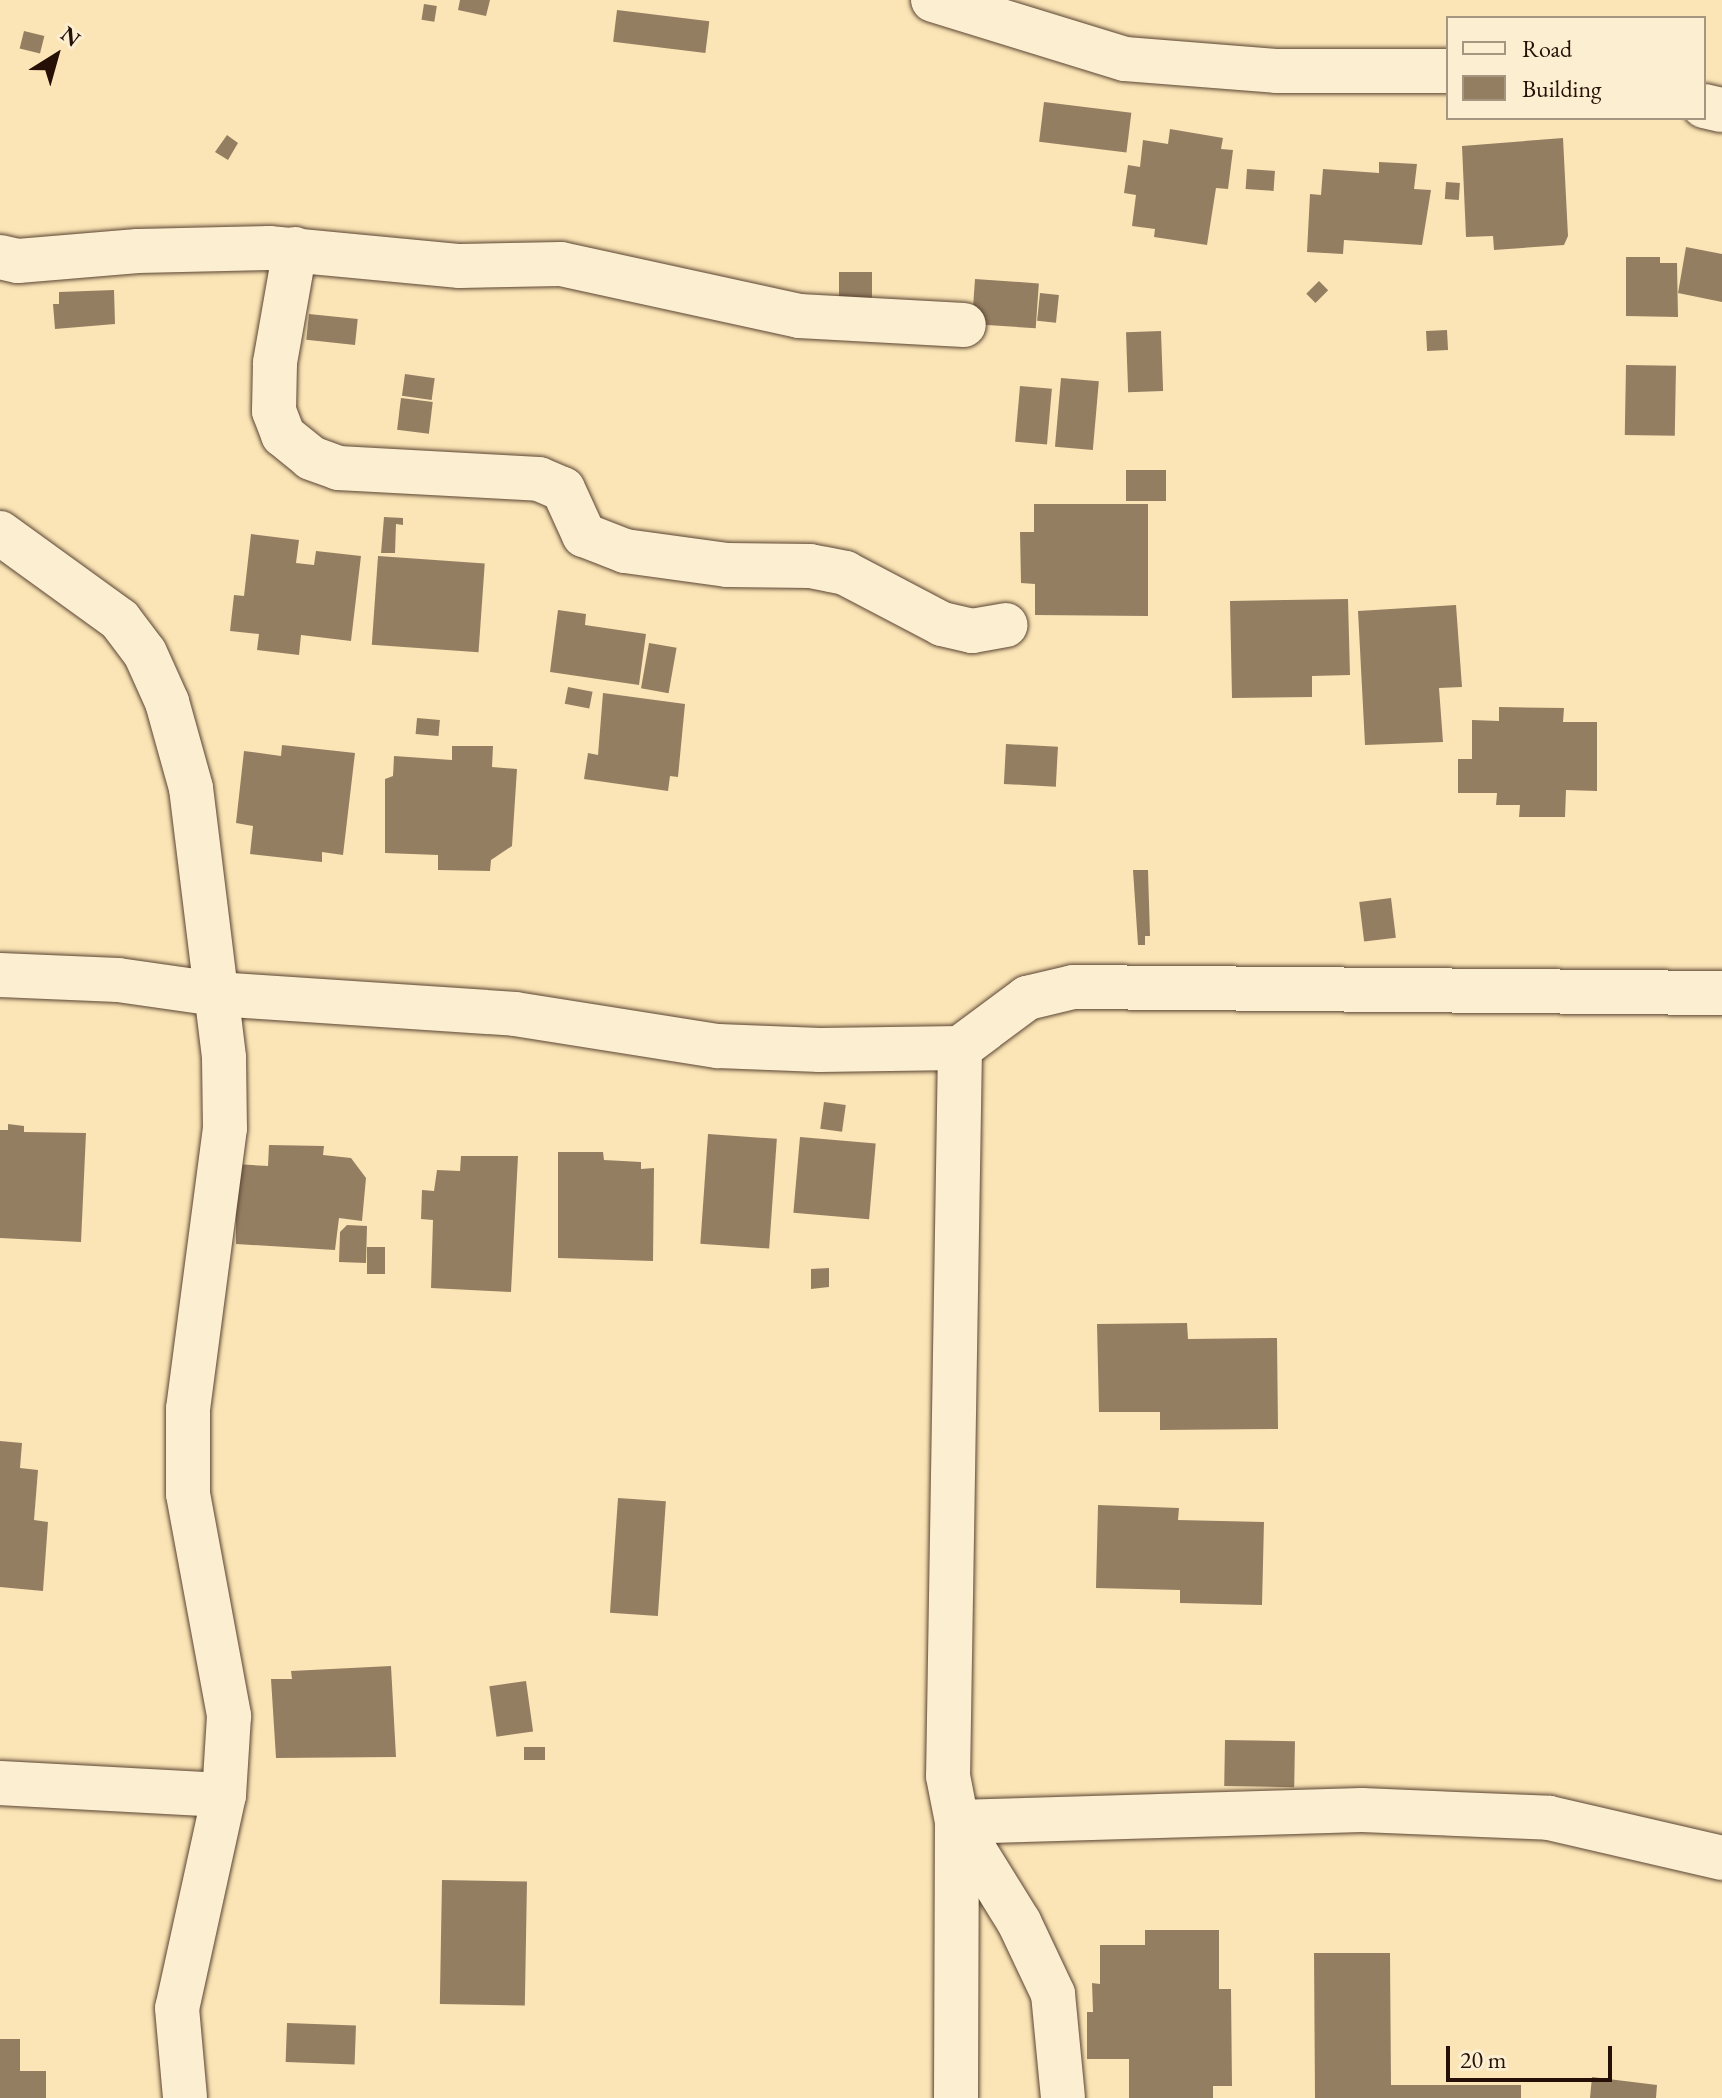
<!DOCTYPE html>
<style>
body{margin:0}
#map{position:relative;width:1722px;height:2098px;overflow:hidden;background:#fbe5b6;font-family:"EB Garamond",serif}
div>[style]{position:absolute}
[style*='--x']{left:calc(var(--x)*1px);top:calc(var(--y)*1px);width:calc(var(--w)*1px);rotate:calc(var(--a)*1deg)}
.building>*{inset:0;background:#947e62;transform-origin:0 0}
.roads{filter:drop-shadow(0 0 2px #5a4433) drop-shadow(0 0 2px #5a4433)}
.minor>*{height:44px;margin:-22px;padding:0 22px;transform-origin:22px;border-radius:22px;background:#fceed0}
span{translate:-50% -50%;white-space:nowrap;text-align:center;line-height:1.15;-webkit-text-stroke:6px #fceed0;paint-order:stroke}
.legend{position:absolute;left:1446px;top:16px;width:260px;height:104px;box-sizing:border-box;background:#fceed0;border:2px solid #a69580;margin:0;padding:10px 14px;list-style:none;font-size:24px;color:#250f07}
.legend li{display:flex;align-items:center;gap:16px;height:40px}
.legend b{width:40px;border:2px solid #a69580}
.north{position:absolute;left:16px;top:16px;width:80px;height:80px;-webkit-text-stroke:6px #fceed0;paint-order:stroke;rotate:37deg;font-size:22px;font-weight:700;line-height:32px;text-align:center;color:#250f07}
.north::after{content:'';display:block;margin:auto;width:28px;height:36px;background:#250f07;clip-path:polygon(50% 0,100% 100%,50% 72%,0 100%)}
.scale{position:absolute;left:1446px;top:2046px;width:166px;height:36px;box-sizing:border-box;border:4px solid #250f07;border-top:0;padding-left:10px;font-size:24px;line-height:28px;white-space:nowrap;color:#250f07;-webkit-text-stroke:6px #fceed0;paint-order:stroke}
</style>
<div id="map">
<div class="building">
<div style="clip-path:polygon(460px 0,490px 0,486px 16px,458px 10px)"></div>
<div style="left:424px;top:4px;width:13px;height:16px;rotate:9deg"></div>
<div style="left:617px;top:10px;width:93px;height:32px;rotate:7deg"></div>
<div style="left:24px;top:31px;width:21px;height:18px;rotate:14deg"></div>
<div style="left:1044px;top:102px;width:88px;height:40px;rotate:7deg"></div>
<div style="clip-path:polygon(1170px 129px,1223px 138px,1221px 149px,1233px 150px,1228px 189px,1216px 188px,1207px 245px,1154px 237px,1155px 229px,1132px 226px,1136px 195px,1124px 193px,1128px 165px,1140px 167px,1143px 140px,1168px 144px)"></div>
<div style="clip-path:polygon(227px 135px,238px 143px,228px 160px,215px 152px)"></div>
<div style="clip-path:polygon(1563px 138px,1568px 236px,1564px 245px,1494px 250px,1493px 236px,1466px 237px,1462px 146px)"></div>
<div style="clip-path:polygon(1379px 162px,1417px 164px,1414px 189px,1431px 190px,1422px 245px,1344px 240px,1343px 254px,1307px 252px,1310px 194px,1321px 195px,1323px 169px,1379px 173px)"></div>
<div style="left:1247px;top:169px;width:28px;height:20px;rotate:4deg"></div>
<div style="left:1446px;top:182px;width:14px;height:17px;rotate:4deg"></div>
<div style="clip-path:polygon(1686px 247px,1722px 254px,1722px 302px,1678px 293px)"></div>
<div style="clip-path:polygon(1626px 257px,1660px 257px,1660px 263px,1677px 263px,1678px 317px,1626px 316px)"></div>
<div style="left:872px;top:272px;width:30px;height:33px;rotate:90deg"></div>
<div style="left:975px;top:279px;width:64px;height:45px;rotate:4deg"></div>
<div style="left:1319px;top:281px;width:13px;height:18px;rotate:45deg"></div>
<div style="clip-path:polygon(114px 290px,115px 324px,55px 329px,53px 304px,59px 304px,59px 292px)"></div>
<div style="left:1040px;top:293px;width:19px;height:28px;rotate:6deg"></div>
<div style="left:309px;top:314px;width:49px;height:26px;rotate:6deg"></div>
<div style="left:1447px;top:330px;width:20px;height:21px;rotate:87deg"></div>
<div style="left:1161px;top:331px;width:60px;height:35px;rotate:88deg"></div>
<div style="left:1626px;top:365px;width:50px;height:70px;rotate:1deg"></div>
<div style="left:405px;top:374px;width:30px;height:22px;rotate:8deg"></div>
<div style="left:1061px;top:378px;width:38px;height:69px;rotate:5deg"></div>
<div style="left:1020px;top:386px;width:32px;height:56px;rotate:5deg"></div>
<div style="left:401px;top:398px;width:32px;height:32px;rotate:7deg"></div>
<div style="left:1126px;top:470px;width:40px;height:31px"></div>
<div style="clip-path:polygon(1034px 504px,1148px 504px,1148px 616px,1035px 615px,1035px 584px,1021px 583px,1020px 532px,1034px 532px)"></div>
<div style="clip-path:polygon(384px 517px,403px 518px,403px 525px,396px 524px,395px 553px,381px 553px)"></div>
<div style="clip-path:polygon(251px 534px,299px 540px,296px 563px,314px 565px,316px 551px,361px 556px,351px 641px,301px 635px,299px 655px,257px 650px,259px 634px,230px 631px,234px 595px,244px 596px)"></div>
<div style="left:378px;top:556px;width:107px;height:89px;rotate:4deg"></div>
<div style="clip-path:polygon(1348px 599px,1350px 675px,1312px 676px,1312px 697px,1232px 698px,1230px 601px)"></div>
<div style="clip-path:polygon(1456px 605px,1462px 687px,1439px 688px,1443px 742px,1365px 745px,1358px 611px)"></div>
<div style="clip-path:polygon(558px 610px,586px 614px,585px 625px,646px 634px,639px 685px,550px 672px)"></div>
<div style="left:649px;top:643px;width:28px;height:46px;rotate:10deg"></div>
<div style="left:568px;top:687px;width:25px;height:17px;rotate:11deg"></div>
<div style="clip-path:polygon(603px 693px,685px 704px,678px 777px,670px 776px,668px 791px,584px 779px,588px 753px,598px 755px)"></div>
<div style="clip-path:polygon(1499px 707px,1564px 708px,1563px 722px,1597px 722px,1597px 791px,1566px 790px,1565px 817px,1519px 817px,1520px 805px,1496px 805px,1497px 793px,1458px 793px,1458px 759px,1472px 759px,1472px 720px,1499px 721px)"></div>
<div style="left:417px;top:718px;width:23px;height:16px;rotate:5deg"></div>
<div style="left:1006px;top:744px;width:52px;height:40px;rotate:3deg"></div>
<div style="clip-path:polygon(282px 745px,355px 753px,343px 855px,322px 852px,322px 862px,250px 854px,253px 826px,236px 823px,244px 751px,281px 756px)"></div>
<div style="clip-path:polygon(452px 746px,493px 746px,492px 767px,517px 769px,512px 846px,491px 860px,490px 871px,438px 870px,438px 855px,385px 853px,385px 779px,393px 776px,394px 756px,452px 760px)"></div>
<div style="clip-path:polygon(1133px 870px,1148px 870px,1150px 936px,1145px 936px,1145px 945px,1138px 945px)"></div>
<div style="left:1391px;top:898px;width:40px;height:32px;rotate:83deg"></div>
<div style="left:824px;top:1102px;width:22px;height:27px;rotate:8deg"></div>
<div style="clip-path:polygon(8px 1124px,24px 1126px,24px 1132px,86px 1133px,81px 1242px,0 1238px,0 1130px,8px 1130px)"></div>
<div style="left:708px;top:1134px;width:69px;height:110px;rotate:4deg"></div>
<div style="left:800px;top:1137px;width:76px;height:76px;rotate:5deg"></div>
<div style="clip-path:polygon(269px 1145px,324px 1146px,323px 1155px,351px 1158px,366px 1178px,362px 1221px,339px 1218px,335px 1250px,236px 1244px,236px 1164px,268px 1166px)"></div>
<div style="clip-path:polygon(558px 1152px,603px 1152px,604px 1160px,641px 1162px,641px 1169px,654px 1168px,653px 1261px,558px 1258px)"></div>
<div style="clip-path:polygon(461px 1156px,518px 1156px,511px 1292px,431px 1288px,433px 1220px,421px 1219px,422px 1190px,434px 1191px,437px 1170px,460px 1171px)"></div>
<div style="clip-path:polygon(347px 1225px,367px 1226px,366px 1263px,339px 1262px,340px 1232px)"></div>
<div style="left:367px;top:1247px;width:18px;height:27px"></div>
<div style="clip-path:polygon(829px 1268px,829px 1287px,811px 1289px,811px 1269px)"></div>
<div style="clip-path:polygon(1187px 1323px,1188px 1339px,1277px 1338px,1278px 1429px,1160px 1430px,1160px 1412px,1099px 1412px,1097px 1324px)"></div>
<div style="clip-path:polygon(0 1441px,22px 1443px,20px 1468px,38px 1470px,34px 1520px,48px 1522px,43px 1591px,0 1587px)"></div>
<div style="left:618px;top:1498px;width:48px;height:115px;rotate:4deg"></div>
<div style="clip-path:polygon(1098px 1505px,1179px 1508px,1178px 1520px,1264px 1522px,1262px 1605px,1180px 1603px,1180px 1590px,1096px 1588px)"></div>
<div style="clip-path:polygon(391px 1666px,396px 1757px,276px 1758px,271px 1679px,292px 1679px,291px 1671px)"></div>
<div style="left:526px;top:1681px;width:51px;height:37px;rotate:82deg"></div>
<div style="left:1225px;top:1740px;width:70px;height:46px;rotate:1deg"></div>
<div style="left:545px;top:1747px;width:13px;height:21px;rotate:90deg"></div>
<div style="left:442px;top:1880px;width:85px;height:124px;rotate:1deg"></div>
<div style="clip-path:polygon(1145px 1930px,1219px 1930px,1219px 1989px,1231px 1989px,1232px 2086px,1213px 2086px,1213px 2098px,1129px 2098px,1129px 2059px,1087px 2059px,1087px 2012px,1093px 2012px,1092px 1983px,1100px 1984px,1100px 1945px,1145px 1945px)"></div>
<div style="clip-path:polygon(1314px 1953px,1390px 1953px,1391px 2085px,1521px 2085px,1521px 2098px,1315px 2098px)"></div>
<div style="left:287px;top:2023px;width:69px;height:39px;rotate:2deg"></div>
<div style="clip-path:polygon(0 2039px,20px 2039px,20px 2071px,46px 2071px,46px 2098px,0 2098px)"></div>
<div style="clip-path:polygon(1592px 2077px,1657px 2085px,1656px 2098px,1590px 2098px)"></div>
</div>
<div class="roads">
<div class="minor">
<div style="--x:933;--y:0;--w:201;--a:17.1"></div>
<div style="--x:1125;--y:59;--w:151;--a:4.5"></div>
<div style="--x:1276;--y:71;--w:172;--a:0"></div>
<div style="--x:1704;--y:106;--w:18;--a:13"></div>
<div style="--x:295;--y:249;--w:116;--a:100"></div>
<div style="--x:275;--y:363;--w:48;--a:91.2"></div>
<div style="--x:274;--y:411;--w:26;--a:69"></div>
<div style="--x:283;--y:435;--w:36;--a:39"></div>
<div style="--x:311;--y:458;--w:29;--a:20"></div>
<div style="--x:338;--y:468;--w:201;--a:3.1"></div>
<div style="--x:539;--y:479;--w:26;--a:23"></div>
<div style="--x:563;--y:489;--w:51;--a:65.5"></div>
<div style="--x:584;--y:535;--w:44;--a:21.3"></div>
<div style="--x:625;--y:551;--w:103;--a:7.8"></div>
<div style="--x:727;--y:565;--w:83;--a:0.7"></div>
<div style="--x:810;--y:566;--w:36;--a:11"></div>
<div style="--x:845;--y:573;--w:110;--a:27.7"></div>
<div style="--x:942;--y:624;--w:31;--a:13"></div>
<div style="--x:972;--y:631;--w:34;--a:-10"></div>
<div style="--x:0;--y:257;--w:18;--a:13"></div>
<div style="--x:18;--y:261;--w:120;--a:-4.8"></div>
<div style="--x:138;--y:251;--w:131;--a:-1.3"></div>
<div style="--x:269;--y:248;--w:192;--a:5.4"></div>
<div style="--x:460;--y:266;--w:101;--a:-1.1"></div>
<div style="--x:561;--y:264;--w:244;--a:12.3"></div>
<div style="--x:799;--y:316;--w:165;--a:3.1"></div>
<div style="--x:0;--y:533;--w:148;--a:35.9"></div>
<div style="--x:120;--y:620;--w:41;--a:52.9"></div>
<div style="--x:145;--y:653;--w:54;--a:65.8"></div>
<div style="--x:167;--y:702;--w:89;--a:74.4"></div>
<div style="--x:191;--y:788;--w:272;--a:83"></div>
<div style="--x:224;--y:1058;--w:70;--a:89.2"></div>
<div style="--x:225;--y:1128;--w:283;--a:97.5"></div>
<div style="--x:188;--y:1409;--w:85;--a:90"></div>
<div style="--x:188;--y:1494;--w:226;--a:79.5"></div>
<div style="--x:229;--y:1716;--w:79;--a:93.6"></div>
<div style="--x:224;--y:1795;--w:218;--a:102.4"></div>
<div style="--x:177;--y:2008;--w:90;--a:84.9"></div>
<div style="--x:0;--y:975;--w:118;--a:2.4"></div>
<div style="--x:118;--y:980;--w:99;--a:8.1"></div>
<div style="--x:216;--y:994;--w:300;--a:3.8"></div>
<div style="--x:515;--y:1014;--w:206;--a:9"></div>
<div style="--x:718;--y:1046;--w:102;--a:2.2"></div>
<div style="--x:820;--y:1050;--w:140;--a:-0.8"></div>
<div style="--x:960;--y:1048;--w:84;--a:-36.7"></div>
<div style="--x:1027;--y:998;--w:47;--a:-13.4"></div>
<div style="--x:1073;--y:987;--w:649;--a:0.53"></div>
<div style="--x:960;--y:1048;--w:728;--a:90.94"></div>
<div style="--x:948;--y:1776;--w:47;--a:78.9"></div>
<div style="--x:957;--y:1822;--w:118;--a:58.2"></div>
<div style="--x:1019;--y:1922;--w:80;--a:64.7"></div>
<div style="--x:1053;--y:1994;--w:104;--a:84.5"></div>
<div style="--x:0;--y:1783;--w:224;--a:3.1"></div>
<div style="--x:956;--y:2098;--w:276;--a:-89.8"></div>
<div style="--x:957;--y:1822;--w:405;--a:-1.7"></div>
<div style="--x:1362;--y:1810;--w:187;--a:2.4"></div>
<div style="--x:1549;--y:1818;--w:178;--a:13"></div>
</div>
</div>
<ul class="legend">
<li><b style="height:10px;background:#fceed0"></b>Road</li>
<li><b style="height:22px;background:#947e62"></b>Building</li>
</ul>
<div class="north">N</div>
<div class="scale">20 m</div>
</div>
